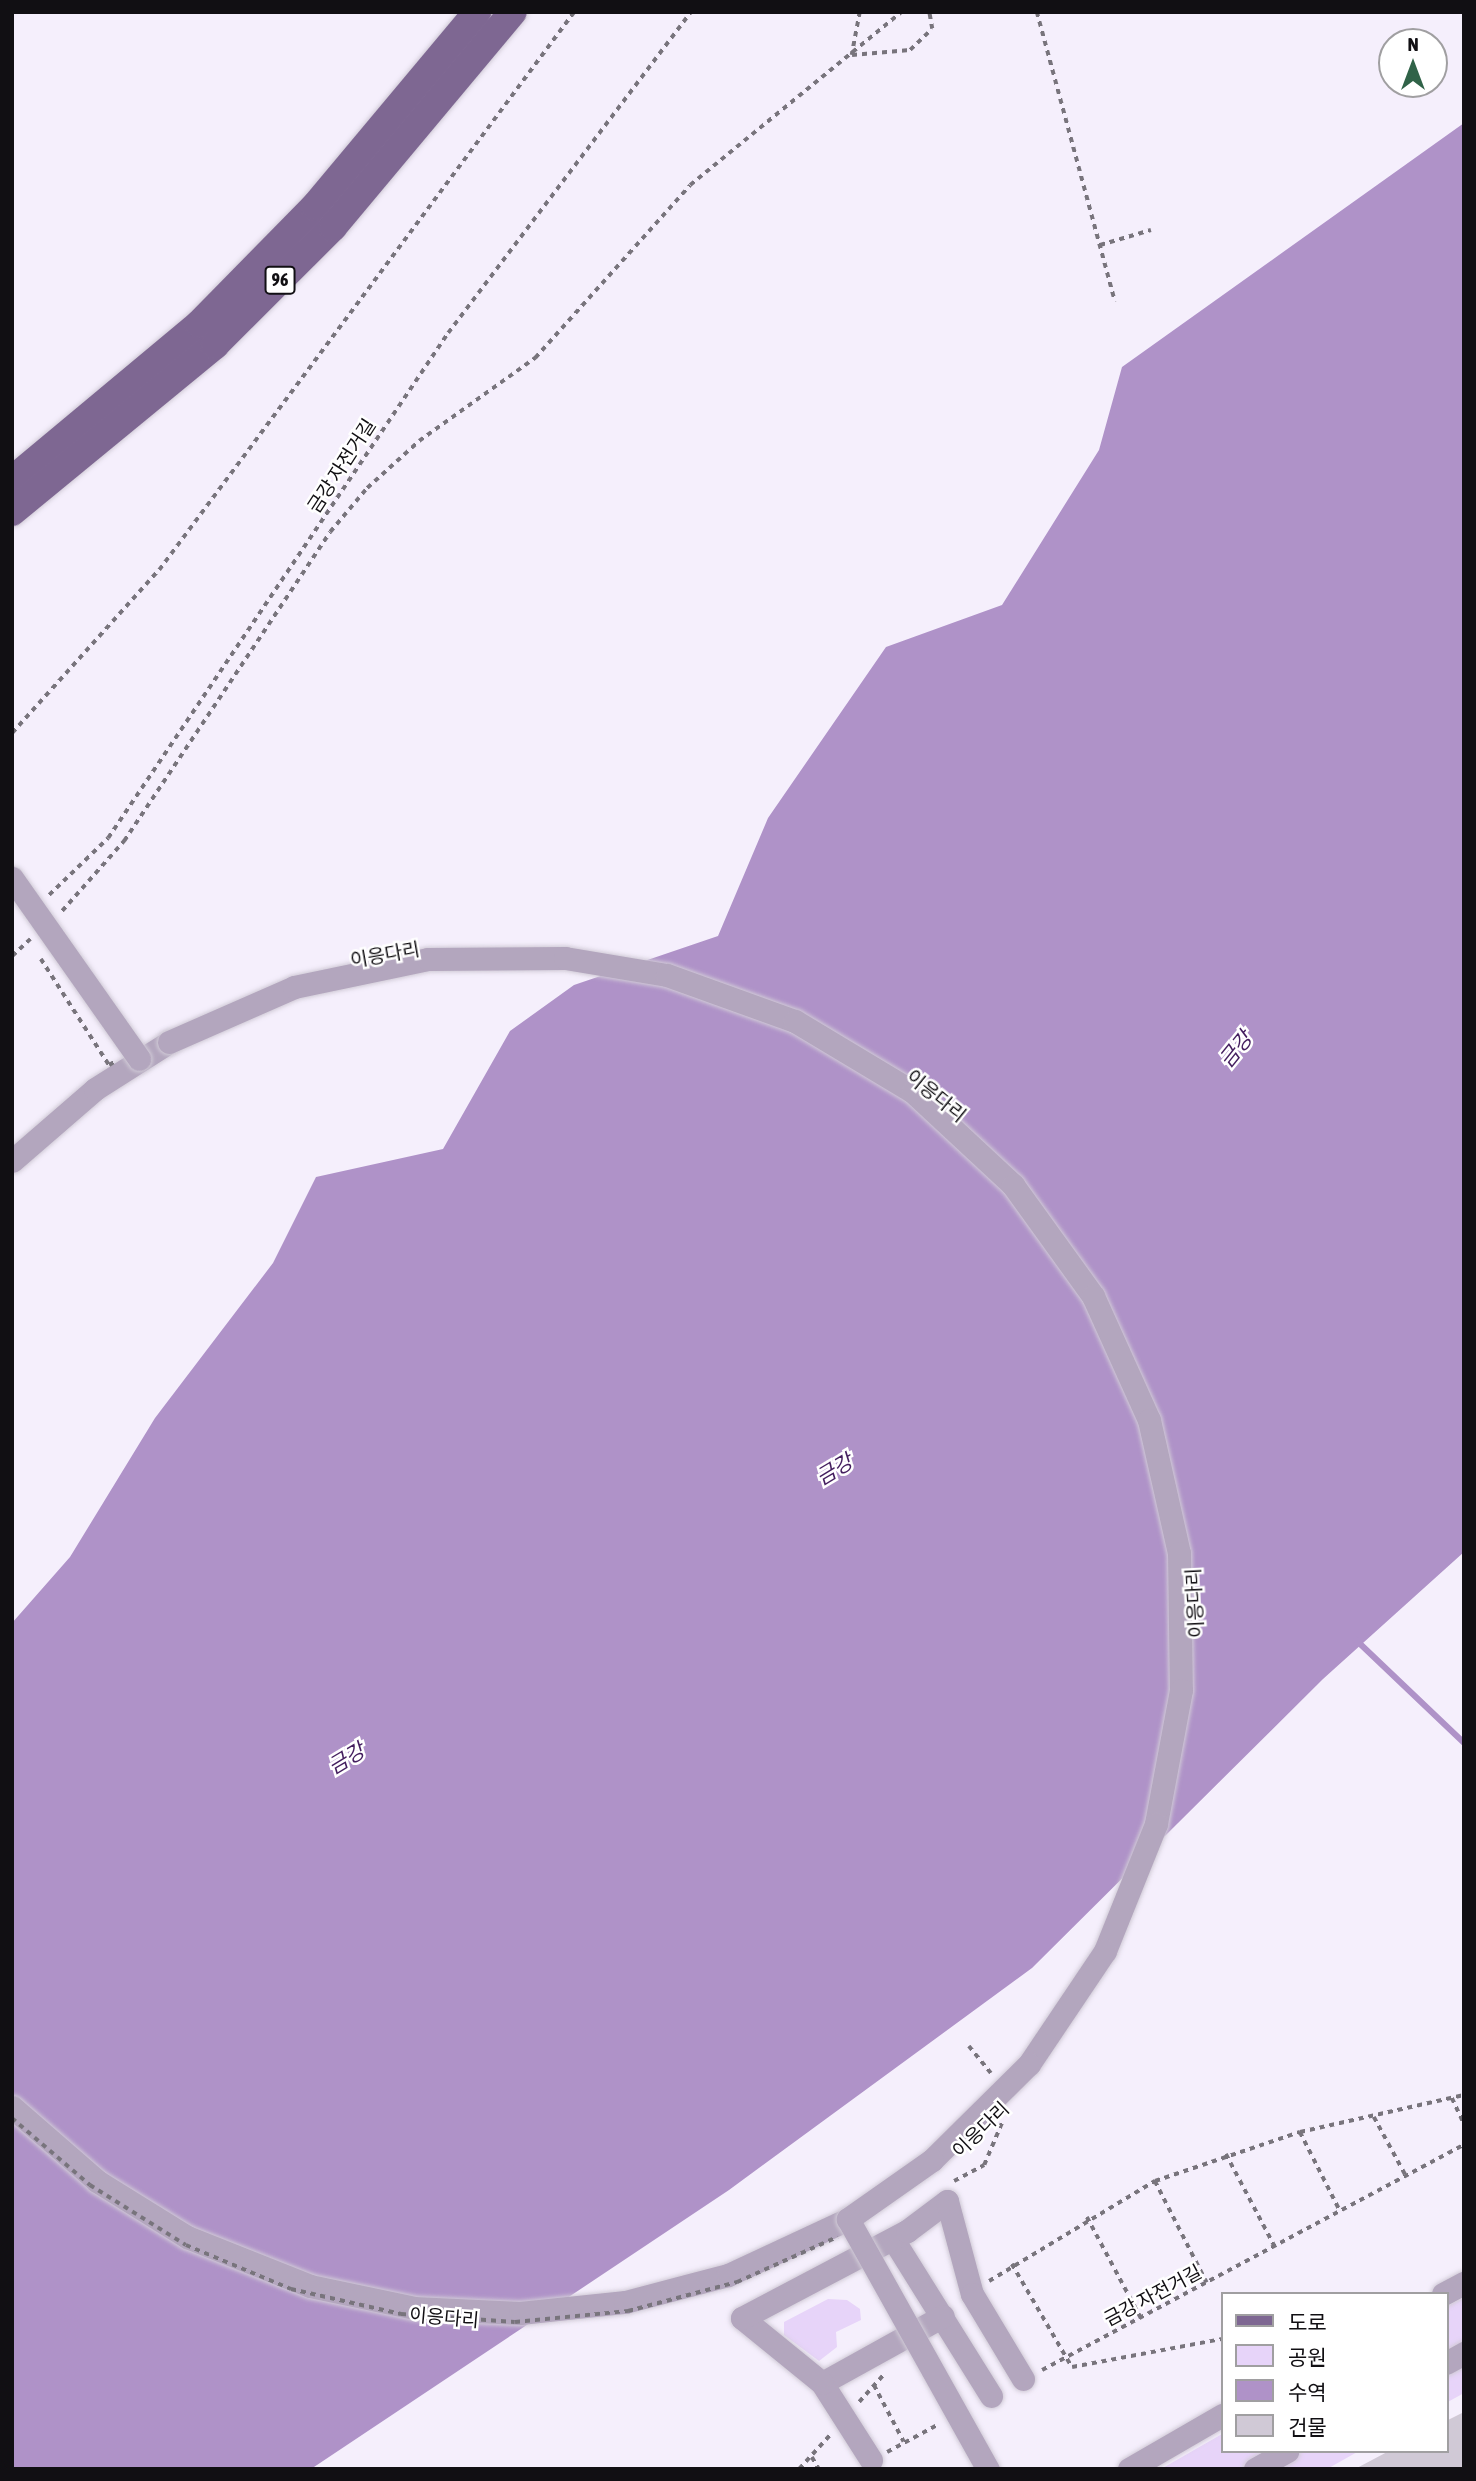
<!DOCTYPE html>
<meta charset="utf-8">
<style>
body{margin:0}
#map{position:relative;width:1476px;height:2481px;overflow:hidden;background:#f5effc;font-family:"Asap Condensed","Noto Sans KR",sans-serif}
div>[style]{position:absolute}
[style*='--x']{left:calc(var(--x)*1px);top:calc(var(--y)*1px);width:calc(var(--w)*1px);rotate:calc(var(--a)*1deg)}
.green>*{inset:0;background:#e7d4f9}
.water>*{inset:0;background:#af92c8}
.stream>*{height:6px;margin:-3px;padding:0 3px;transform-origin:3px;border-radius:3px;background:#af92c8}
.building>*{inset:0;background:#d0c9d6}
.path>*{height:3.5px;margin-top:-1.75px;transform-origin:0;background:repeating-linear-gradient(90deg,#78747c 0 5px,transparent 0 10px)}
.roads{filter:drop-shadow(0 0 2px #d1cbd7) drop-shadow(0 0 2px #d1cbd7)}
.minor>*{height:23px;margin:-11.5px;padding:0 11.5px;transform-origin:11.5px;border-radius:11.5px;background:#b3a6be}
.major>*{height:28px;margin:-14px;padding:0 14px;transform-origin:14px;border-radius:14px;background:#7e6792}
.path-bridge>*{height:3.5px;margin-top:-1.75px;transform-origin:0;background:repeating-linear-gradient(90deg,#78747c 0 5px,transparent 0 10px)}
.bridges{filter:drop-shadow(0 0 2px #d1cbd7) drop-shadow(0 0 2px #d1cbd7)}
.minor-bridge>*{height:23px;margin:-11.5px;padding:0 11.5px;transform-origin:11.5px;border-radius:11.5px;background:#b3a6be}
span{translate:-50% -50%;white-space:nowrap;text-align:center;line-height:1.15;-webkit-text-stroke:5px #fff;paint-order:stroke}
.shield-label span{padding:2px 5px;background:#fff;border:2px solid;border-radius:5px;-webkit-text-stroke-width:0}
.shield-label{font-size:18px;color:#110f13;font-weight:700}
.street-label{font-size:19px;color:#110f13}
.water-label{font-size:21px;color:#431d5e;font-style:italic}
.frame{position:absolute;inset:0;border:14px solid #110f13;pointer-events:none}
.legend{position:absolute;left:1221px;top:2292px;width:228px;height:161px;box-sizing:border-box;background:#fff;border:2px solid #a09fa1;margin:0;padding:9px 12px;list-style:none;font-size:21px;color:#110f13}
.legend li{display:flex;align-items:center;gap:14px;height:35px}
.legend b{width:35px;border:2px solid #a09fa1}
.north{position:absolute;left:1378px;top:28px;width:70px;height:70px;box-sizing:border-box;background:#fff;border:2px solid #a09fa1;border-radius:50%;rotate:0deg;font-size:19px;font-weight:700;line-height:28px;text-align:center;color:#110f13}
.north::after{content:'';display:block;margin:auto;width:24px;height:32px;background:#306348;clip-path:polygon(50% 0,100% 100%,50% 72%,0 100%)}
</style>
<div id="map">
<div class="green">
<div style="clip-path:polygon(1464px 2297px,1464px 2393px,1446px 2403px,1446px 2307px)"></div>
<div style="clip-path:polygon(828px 2299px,847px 2300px,860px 2309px,861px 2320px,836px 2332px,837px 2347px,819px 2361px,784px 2335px,784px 2322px)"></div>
<div style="clip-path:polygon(1222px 2434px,1222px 2451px,1359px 2451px,1327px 2469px,1161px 2469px)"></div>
</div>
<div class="water">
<div style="clip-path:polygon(1464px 123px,1464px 1552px,1323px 1679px,1032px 1968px,729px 2190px,311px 2469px,12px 2469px,12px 1623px,70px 1557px,155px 1418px,273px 1263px,316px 1177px,443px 1149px,510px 1031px,574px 985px,718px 936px,768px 818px,886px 647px,1002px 605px,1099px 450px,1122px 367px)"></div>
</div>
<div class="stream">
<div style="--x:1356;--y:1640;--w:149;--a:43.6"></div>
</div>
<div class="building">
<div style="clip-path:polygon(1464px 2412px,1464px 2469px,1355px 2469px,1389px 2451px,1446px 2451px,1446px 2421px)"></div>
</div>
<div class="path">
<div style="--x:860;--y:12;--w:44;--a:100.5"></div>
<div style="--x:852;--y:55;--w:58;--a:-4.9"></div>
<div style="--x:910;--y:50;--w:30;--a:-44"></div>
<div style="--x:932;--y:29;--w:17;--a:-100"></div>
<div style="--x:895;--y:12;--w:16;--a:0"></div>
<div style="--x:1037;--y:12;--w:300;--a:74.9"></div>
<div style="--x:1100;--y:245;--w:53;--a:-16.4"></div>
<div style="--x:12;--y:733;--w:219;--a:-48"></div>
<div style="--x:159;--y:570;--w:695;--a:-53.36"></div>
<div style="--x:49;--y:895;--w:82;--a:-44"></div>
<div style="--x:108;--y:838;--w:609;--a:-56.05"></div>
<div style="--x:448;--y:333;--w:403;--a:-52.9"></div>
<div style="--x:62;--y:911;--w:94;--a:-48.5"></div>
<div style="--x:124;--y:841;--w:371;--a:-56.3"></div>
<div style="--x:330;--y:532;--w:57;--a:-49.9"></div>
<div style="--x:367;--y:488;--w:70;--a:-42.1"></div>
<div style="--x:419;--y:441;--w:143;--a:-35.6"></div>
<div style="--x:535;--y:358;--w:232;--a:-48.1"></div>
<div style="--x:690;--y:185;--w:273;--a:-39.3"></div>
<div style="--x:12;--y:956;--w:25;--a:-43"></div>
<div style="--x:969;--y:2046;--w:35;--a:51"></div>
<div style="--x:1452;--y:2098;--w:29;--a:65"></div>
<div style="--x:1374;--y:2117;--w:67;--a:61.5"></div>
<div style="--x:1300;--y:2132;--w:89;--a:63.1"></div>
<div style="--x:1226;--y:2154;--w:105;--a:62.2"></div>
<div style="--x:954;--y:2181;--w:34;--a:-28"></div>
<div style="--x:984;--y:2165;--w:49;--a:-67.1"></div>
<div style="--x:1155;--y:2181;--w:114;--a:63"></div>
<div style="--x:1087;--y:2217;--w:115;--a:61.9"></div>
<div style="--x:1012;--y:2264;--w:119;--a:59.8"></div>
<div style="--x:1072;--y:2367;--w:153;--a:-10.6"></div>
<div style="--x:989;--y:2281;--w:194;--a:-31.1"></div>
<div style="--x:1155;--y:2181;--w:153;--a:-18.7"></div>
<div style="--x:1300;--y:2132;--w:168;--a:-12.7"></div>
<div style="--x:1042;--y:2370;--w:478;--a:-28.1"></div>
<div style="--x:874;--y:2385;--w:64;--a:62.2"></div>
<div style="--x:859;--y:2402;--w:38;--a:-48"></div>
<div style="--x:887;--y:2452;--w:59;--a:-28.3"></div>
<div style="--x:812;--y:2457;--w:14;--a:60"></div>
<div style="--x:799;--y:2469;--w:47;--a:-47.6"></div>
</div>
<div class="roads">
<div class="minor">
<div style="--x:12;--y:1161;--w:110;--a:-40.9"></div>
<div style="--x:95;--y:1089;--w:88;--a:-32.4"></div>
<div style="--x:12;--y:2107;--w:113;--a:41"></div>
<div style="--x:97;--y:2181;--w:106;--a:31.9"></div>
<div style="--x:187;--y:2237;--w:132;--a:21.7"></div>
<div style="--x:310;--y:2286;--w:106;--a:11.9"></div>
<div style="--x:414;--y:2308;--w:106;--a:2.7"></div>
<div style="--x:520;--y:2313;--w:106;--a:-6"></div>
<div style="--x:625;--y:2302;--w:106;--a:-14.7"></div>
<div style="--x:728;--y:2275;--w:132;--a:-25"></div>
<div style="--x:893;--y:2239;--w:185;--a:58"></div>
<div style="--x:1443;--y:2294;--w:24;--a:-28"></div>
<div style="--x:1446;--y:2363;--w:21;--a:-29"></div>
<div style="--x:822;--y:2383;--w:138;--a:-29"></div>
<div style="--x:871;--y:2460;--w:91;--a:-122.5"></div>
<div style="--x:822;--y:2383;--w:103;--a:-140.9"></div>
<div style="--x:742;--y:2318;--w:187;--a:-27.8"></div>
<div style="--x:907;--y:2231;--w:50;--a:-36.9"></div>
<div style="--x:947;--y:2201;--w:96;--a:75"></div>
<div style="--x:972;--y:2294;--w:99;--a:59"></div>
<div style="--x:1129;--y:2469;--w:108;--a:-30.1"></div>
<div style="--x:1255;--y:2469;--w:37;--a:-29"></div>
</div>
<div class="major">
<div style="--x:12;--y:480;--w:244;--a:-39.8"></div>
<div style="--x:199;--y:324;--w:165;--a:-45.5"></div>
<div style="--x:315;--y:206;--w:253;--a:-50.1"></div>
<div style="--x:12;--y:512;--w:263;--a:-39.4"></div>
<div style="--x:215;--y:345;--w:167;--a:-45"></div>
<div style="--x:333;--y:227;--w:280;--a:-50.1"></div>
</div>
</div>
<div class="path-bridge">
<div style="--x:41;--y:959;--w:126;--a:57.3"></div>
<div style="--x:109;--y:1065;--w:6;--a:-31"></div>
<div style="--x:12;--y:2118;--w:103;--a:40.7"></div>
<div style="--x:90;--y:2185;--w:113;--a:32"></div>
<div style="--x:186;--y:2245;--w:114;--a:22.7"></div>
<div style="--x:291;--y:2289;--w:113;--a:12.8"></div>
<div style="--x:401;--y:2314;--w:114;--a:4"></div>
<div style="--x:515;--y:2322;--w:114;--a:-5.6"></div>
<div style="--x:628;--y:2311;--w:113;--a:-14.9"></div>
<div style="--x:737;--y:2282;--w:110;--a:-24.2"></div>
</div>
<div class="bridges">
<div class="minor-bridge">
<div style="--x:12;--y:878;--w:221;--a:54.9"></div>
<div style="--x:169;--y:1042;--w:137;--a:-23.7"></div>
<div style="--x:294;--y:987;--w:137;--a:-11.8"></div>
<div style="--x:428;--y:959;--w:137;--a:-0.4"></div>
<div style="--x:565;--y:958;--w:103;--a:9.5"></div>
<div style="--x:667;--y:975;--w:136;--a:19.8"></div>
<div style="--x:795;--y:1021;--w:138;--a:31"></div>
<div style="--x:913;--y:1092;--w:137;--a:42.9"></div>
<div style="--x:1013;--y:1185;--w:137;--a:54.2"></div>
<div style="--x:1093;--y:1296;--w:136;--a:65.7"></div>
<div style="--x:1149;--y:1420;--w:136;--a:77.3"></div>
<div style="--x:1179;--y:1553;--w:137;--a:89.2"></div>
<div style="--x:1181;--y:1690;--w:136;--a:100.6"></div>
<div style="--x:1156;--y:1824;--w:137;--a:111.9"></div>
<div style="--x:1105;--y:1951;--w:136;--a:123.9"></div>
<div style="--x:1029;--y:2064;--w:136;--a:135.3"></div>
<div style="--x:932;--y:2160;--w:103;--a:144.9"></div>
<div style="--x:848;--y:2219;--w:287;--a:60.8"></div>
</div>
</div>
<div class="shield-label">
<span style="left:280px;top:280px">96</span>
</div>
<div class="street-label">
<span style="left:342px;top:466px;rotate:-57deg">금강 자전거길</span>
<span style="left:385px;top:955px;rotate:-10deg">이응다리</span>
<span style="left:936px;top:1096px;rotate:39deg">이응다리</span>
<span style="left:1195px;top:1603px;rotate:-93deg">이응다리</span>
<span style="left:981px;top:2130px;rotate:-44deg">이응다리</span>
<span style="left:1153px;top:2296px;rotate:-28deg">금강 자전거길</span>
<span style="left:444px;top:2318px;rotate:5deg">이응다리</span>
</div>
<div class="water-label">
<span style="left:1235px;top:1049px;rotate:-51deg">금강</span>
<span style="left:834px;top:1469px;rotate:-31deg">금강</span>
<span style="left:346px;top:1758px;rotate:-31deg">금강</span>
</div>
<div class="frame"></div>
<ul class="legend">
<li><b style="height:9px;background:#7e6792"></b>도로</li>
<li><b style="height:19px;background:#e7d4f9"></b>공원</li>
<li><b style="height:19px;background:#af92c8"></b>수역</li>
<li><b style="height:19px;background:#d0c9d6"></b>건물</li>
</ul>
<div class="north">N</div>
</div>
